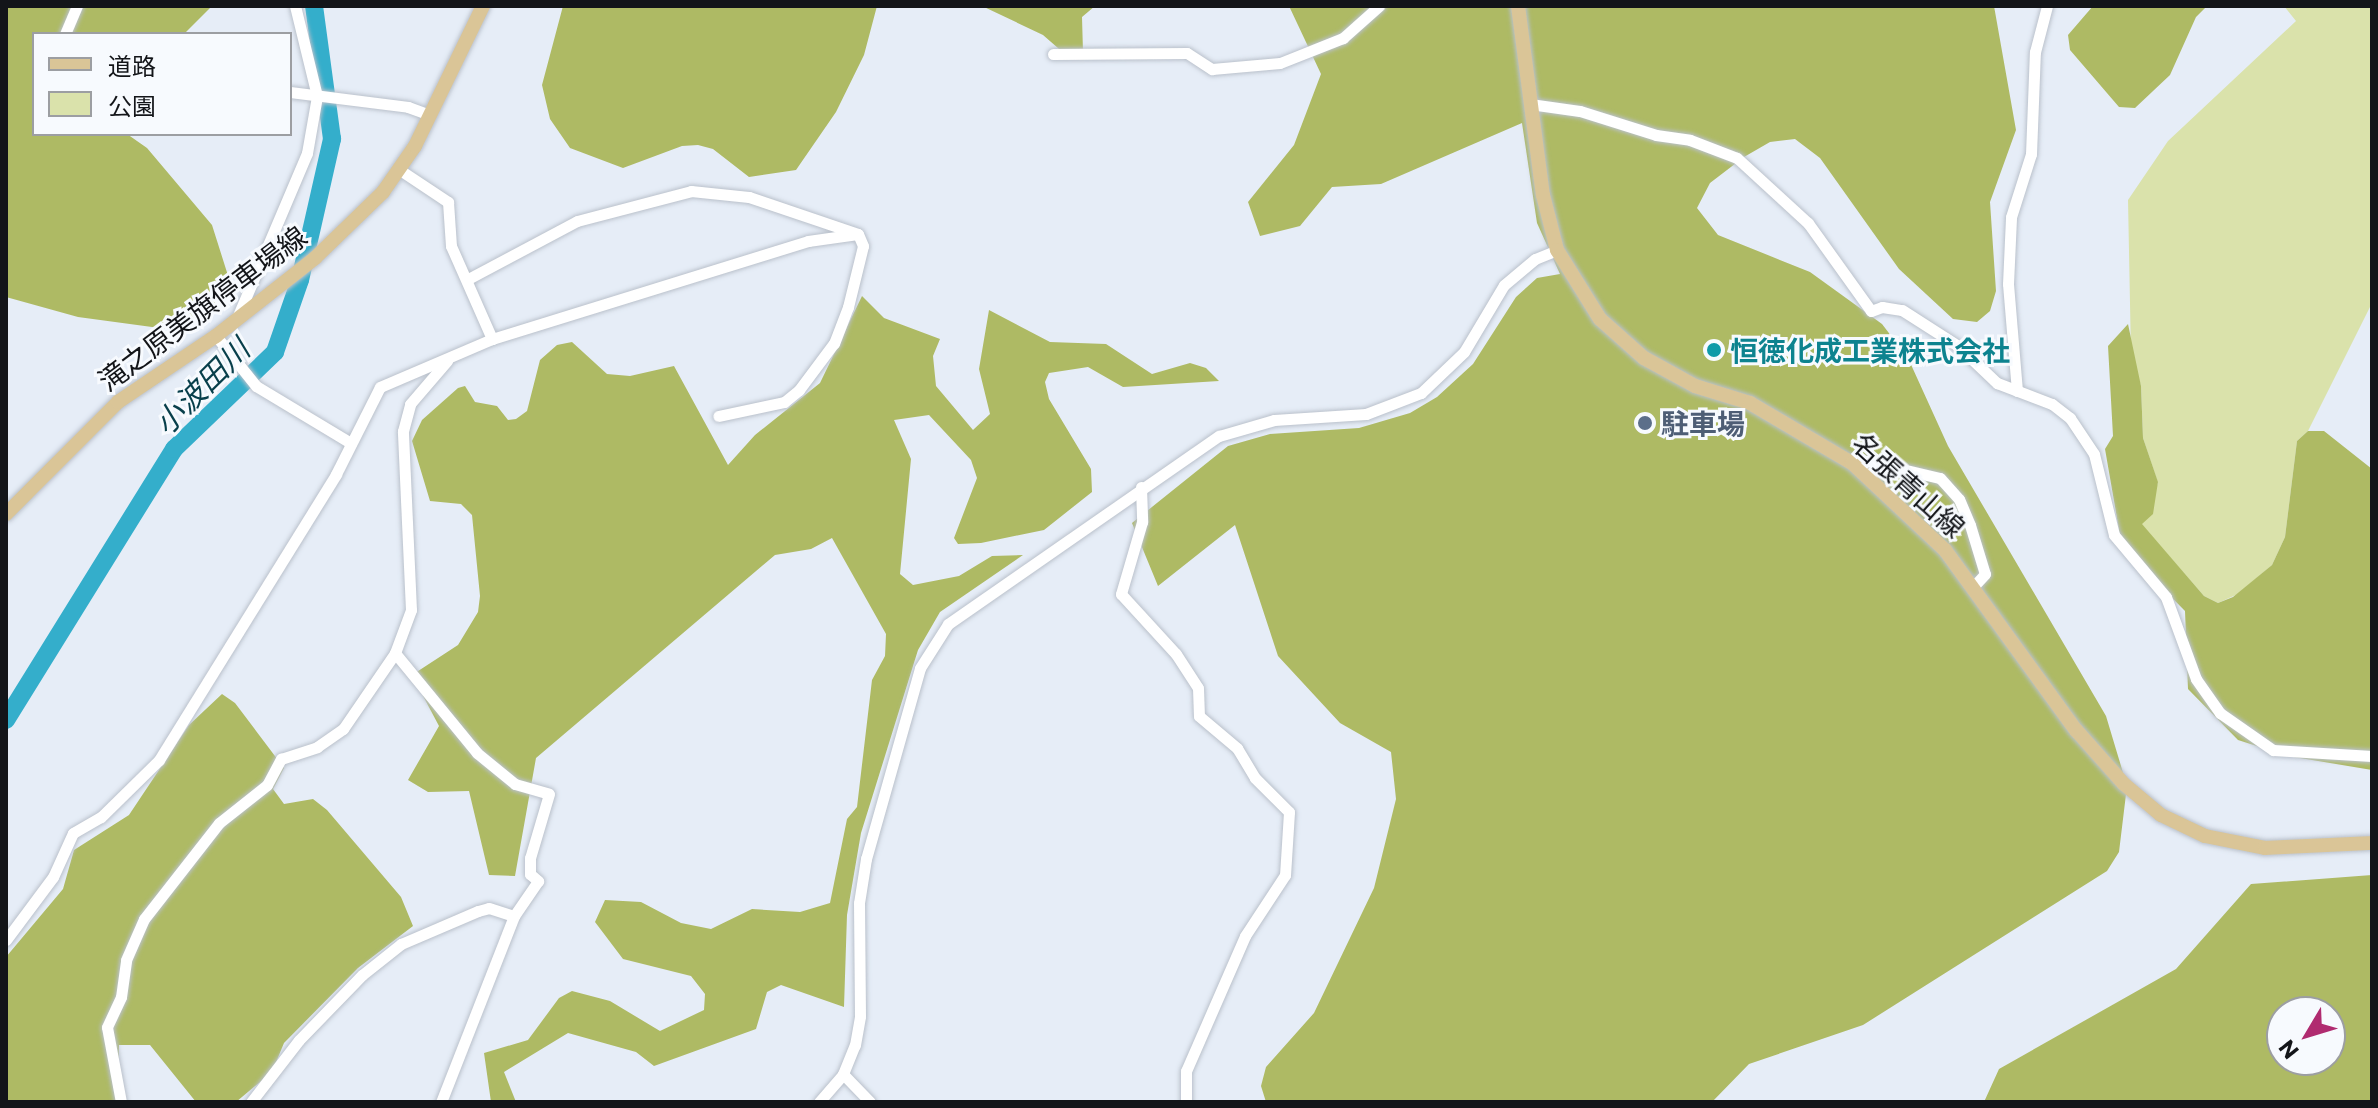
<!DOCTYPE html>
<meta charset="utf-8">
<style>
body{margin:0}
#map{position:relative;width:2378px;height:1108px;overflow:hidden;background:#e6edf7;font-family:Commissioner,"Noto Sans JP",sans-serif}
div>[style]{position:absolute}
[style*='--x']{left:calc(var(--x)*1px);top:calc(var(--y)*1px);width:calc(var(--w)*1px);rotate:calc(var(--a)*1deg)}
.green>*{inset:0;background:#dae2ab}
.forest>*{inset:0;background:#aeba64}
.river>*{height:18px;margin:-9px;padding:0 9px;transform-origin:9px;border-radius:9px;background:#34aecb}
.roads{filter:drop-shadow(0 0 2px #bac1cb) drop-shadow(0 0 2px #bac1cb)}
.minor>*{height:11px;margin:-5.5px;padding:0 5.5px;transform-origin:5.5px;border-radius:5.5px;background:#fff}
.major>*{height:14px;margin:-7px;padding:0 7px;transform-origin:7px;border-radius:7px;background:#dac597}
.dots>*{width:22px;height:22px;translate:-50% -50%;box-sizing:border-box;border:4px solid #f7fafe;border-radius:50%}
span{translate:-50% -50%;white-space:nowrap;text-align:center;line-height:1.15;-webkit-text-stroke:6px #f7fafe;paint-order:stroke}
.street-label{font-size:28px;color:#131519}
.culture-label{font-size:28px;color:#0d838f;font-weight:700}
.left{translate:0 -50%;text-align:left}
.service-label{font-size:28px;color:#4e5e75;font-weight:700}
.water-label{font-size:30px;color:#083f4b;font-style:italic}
.frame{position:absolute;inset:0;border:8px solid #131519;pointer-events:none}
.legend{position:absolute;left:32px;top:32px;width:260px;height:104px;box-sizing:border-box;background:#f7fafe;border:2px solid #9c9ea2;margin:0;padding:10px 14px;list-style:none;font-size:24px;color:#131519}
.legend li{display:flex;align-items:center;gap:16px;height:40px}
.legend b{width:40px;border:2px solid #9c9ea2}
.north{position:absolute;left:2266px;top:996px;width:80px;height:80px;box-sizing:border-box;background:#f7fafe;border:2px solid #9c9ea2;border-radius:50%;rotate:232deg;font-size:22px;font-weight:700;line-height:32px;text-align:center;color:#131519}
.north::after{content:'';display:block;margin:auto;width:28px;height:36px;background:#b02b70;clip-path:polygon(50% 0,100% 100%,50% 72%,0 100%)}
</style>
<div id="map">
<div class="green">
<div style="clip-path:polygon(2284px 6px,2372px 6px,2372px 303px,2308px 431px,2297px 441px,2285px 537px,2272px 565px,2238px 594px,2218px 603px,2204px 596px,2141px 524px,2158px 483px,2143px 438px,2141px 386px,2131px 355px,2128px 200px,2168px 141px,2296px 21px)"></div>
</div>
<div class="forest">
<div style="clip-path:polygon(6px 6px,212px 6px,184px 34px,34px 34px,34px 134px,127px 134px,147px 148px,212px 225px,231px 285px,189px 332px,78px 317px,6px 297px)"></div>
<div style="clip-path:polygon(563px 6px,877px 6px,864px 55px,836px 112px,796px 170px,749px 177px,713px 149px,698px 145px,682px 146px,623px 168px,570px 148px,550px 119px,542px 85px)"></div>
<div style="clip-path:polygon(982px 6px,1095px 6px,1082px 17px,1083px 52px,1066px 55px,1043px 35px)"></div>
<div style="clip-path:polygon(1289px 6px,1994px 6px,2016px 130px,1990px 202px,1996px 291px,1990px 311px,1977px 322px,1953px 319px,1899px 269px,1820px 158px,1795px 139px,1770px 142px,1744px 157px,1710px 183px,1697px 208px,1718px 235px,1810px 272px,1882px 324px,1908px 358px,1948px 446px,2106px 716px,2127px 786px,2119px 852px,2107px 871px,1863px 1025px,1749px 1064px,1712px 1102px,1266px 1102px,1261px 1086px,1266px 1067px,1314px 1013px,1374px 888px,1396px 799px,1391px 752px,1340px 723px,1278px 656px,1235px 525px,1158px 586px,1132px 523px,1228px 446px,1270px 434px,1359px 428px,1410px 413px,1437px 397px,1473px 364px,1516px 297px,1537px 278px,1560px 274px,1537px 223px,1522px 123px,1381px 184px,1332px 187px,1300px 226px,1260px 236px,1248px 202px,1294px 145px,1321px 74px)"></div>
<div style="clip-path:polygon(2093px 6px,2207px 6px,2196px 17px,2170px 75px,2135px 108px,2119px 107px,2070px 50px,2068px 35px)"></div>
<div style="clip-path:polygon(862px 296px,884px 318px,940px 339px,933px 356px,936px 386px,973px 430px,990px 414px,979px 369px,989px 310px,1050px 342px,1106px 344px,1152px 374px,1190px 363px,1206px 368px,1219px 381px,1123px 387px,1088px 367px,1049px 373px,1045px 382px,1049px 399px,1091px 469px,1092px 492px,1044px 530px,981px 543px,958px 544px,954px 538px,977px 478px,971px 460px,929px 415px,894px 420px,911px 459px,900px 574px,913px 585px,959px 576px,992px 556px,1023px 555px,940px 612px,918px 650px,861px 833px,847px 915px,844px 1007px,781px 985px,767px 992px,756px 1029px,654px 1066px,636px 1052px,568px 1033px,504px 1072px,516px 1102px,491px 1102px,484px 1053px,528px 1040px,559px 998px,572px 991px,610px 1001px,660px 1031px,704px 1010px,705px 994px,691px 976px,623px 959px,595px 922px,605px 900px,641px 902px,681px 923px,711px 929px,752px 909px,800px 912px,830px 903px,847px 819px,857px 807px,872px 680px,885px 656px,886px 634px,832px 538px,811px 549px,775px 555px,536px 758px,515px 876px,489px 875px,469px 791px,428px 792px,408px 780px,439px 726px,412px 675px,458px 645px,478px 612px,480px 596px,472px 515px,461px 504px,430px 501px,412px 441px,422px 420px,458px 388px,465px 386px,475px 402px,497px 406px,508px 420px,516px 419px,527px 411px,540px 360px,557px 345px,572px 342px,607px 374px,630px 376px,674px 366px,728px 465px,755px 435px,820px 383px)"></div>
<div style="clip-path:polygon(2128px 324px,2141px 386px,2143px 438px,2158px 482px,2153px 514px,2142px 524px,2204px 596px,2218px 603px,2233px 597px,2272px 565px,2285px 537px,2297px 441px,2308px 431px,2324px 431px,2372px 469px,2372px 770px,2288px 756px,2238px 740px,2188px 689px,2185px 611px,2122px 547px,2105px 449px,2113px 436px,2108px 346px)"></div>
<div style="clip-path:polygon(222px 694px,235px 703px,284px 768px,273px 789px,284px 804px,313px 799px,327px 810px,401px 897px,413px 926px,358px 968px,284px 1043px,272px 1072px,236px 1102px,196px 1102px,150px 1045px,119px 1045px,118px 1102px,6px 1102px,6px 957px,63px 889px,74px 850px,129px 815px,189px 725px)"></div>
<div style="clip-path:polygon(evenodd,2372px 875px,2372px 1102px,1984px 1102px,1999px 1069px,2176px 969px,2251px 884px,2372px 875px,2282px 1012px,2330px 1012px,2330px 1060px,2282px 1060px,2282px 1012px)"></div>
</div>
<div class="river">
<div style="--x:6;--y:720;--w:319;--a:-58.2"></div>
<div style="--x:174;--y:449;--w:140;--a:-43.8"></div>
<div style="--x:275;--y:352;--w:76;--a:-70.9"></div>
<div style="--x:300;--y:280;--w:145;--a:-77.2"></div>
<div style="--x:332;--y:139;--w:134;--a:-97.7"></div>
</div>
<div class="roads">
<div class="minor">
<div style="--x:65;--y:34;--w:30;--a:-67"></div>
<div style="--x:1053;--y:54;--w:134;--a:-0.4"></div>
<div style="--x:1187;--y:53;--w:30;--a:33"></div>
<div style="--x:1212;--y:69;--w:68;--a:-5"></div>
<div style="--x:1280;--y:63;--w:68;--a:-21.6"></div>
<div style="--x:1343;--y:38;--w:48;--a:-41.6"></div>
<div style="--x:290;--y:92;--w:119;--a:7.2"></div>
<div style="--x:408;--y:107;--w:23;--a:20"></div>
<div style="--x:1530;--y:104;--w:50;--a:8"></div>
<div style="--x:1580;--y:111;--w:80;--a:17.5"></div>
<div style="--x:1656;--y:135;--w:34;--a:8"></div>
<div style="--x:1690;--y:140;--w:50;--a:21"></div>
<div style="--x:1737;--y:158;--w:96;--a:42.5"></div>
<div style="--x:1808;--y:223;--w:108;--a:54.4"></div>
<div style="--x:1871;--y:311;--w:12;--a:-20"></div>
<div style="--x:1882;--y:307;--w:20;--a:9"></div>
<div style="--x:1902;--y:310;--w:67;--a:32.7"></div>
<div style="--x:1958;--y:346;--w:54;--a:43.5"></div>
<div style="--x:1997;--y:383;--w:59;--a:20.9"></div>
<div style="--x:2052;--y:404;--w:23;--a:38"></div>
<div style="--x:2070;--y:418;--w:43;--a:56.3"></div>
<div style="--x:2094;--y:454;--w:83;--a:76.1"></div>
<div style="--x:2114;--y:535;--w:81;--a:50"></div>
<div style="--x:2166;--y:597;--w:87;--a:69.9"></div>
<div style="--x:2196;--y:679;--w:42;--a:54.8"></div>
<div style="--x:2220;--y:713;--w:65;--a:34.9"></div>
<div style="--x:2273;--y:750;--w:99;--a:3.5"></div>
<div style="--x:400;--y:170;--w:58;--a:33.7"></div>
<div style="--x:448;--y:202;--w:44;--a:86.1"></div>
<div style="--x:451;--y:246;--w:102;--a:66.2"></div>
<div style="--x:468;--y:279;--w:123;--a:-28"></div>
<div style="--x:577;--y:221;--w:118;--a:-14.7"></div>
<div style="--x:691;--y:191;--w:58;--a:5.9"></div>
<div style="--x:749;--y:197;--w:115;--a:18.7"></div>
<div style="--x:858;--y:234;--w:13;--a:67"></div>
<div style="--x:863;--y:246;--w:63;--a:103.8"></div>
<div style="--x:848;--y:307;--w:39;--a:111"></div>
<div style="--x:834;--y:343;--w:59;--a:126.7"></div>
<div style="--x:799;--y:390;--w:19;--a:141"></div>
<div style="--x:784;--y:402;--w:67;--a:168"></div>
<div style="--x:237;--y:318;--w:179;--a:-67"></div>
<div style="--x:307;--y:153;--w:58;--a:-80"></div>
<div style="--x:317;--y:96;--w:93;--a:-103.7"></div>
<div style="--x:216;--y:336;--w:64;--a:51.3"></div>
<div style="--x:256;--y:386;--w:111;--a:31"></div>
<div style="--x:2017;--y:391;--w:107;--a:-94.8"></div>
<div style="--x:2008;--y:284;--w:67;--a:-87.4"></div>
<div style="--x:2011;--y:217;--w:66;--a:-72.4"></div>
<div style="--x:2031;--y:154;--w:102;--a:-87.8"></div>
<div style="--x:2035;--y:52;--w:48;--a:-75.4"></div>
<div style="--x:1852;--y:463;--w:16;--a:-7"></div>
<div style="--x:1868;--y:461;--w:74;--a:13.3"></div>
<div style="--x:1940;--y:478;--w:28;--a:48"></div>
<div style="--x:1959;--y:499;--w:28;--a:67"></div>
<div style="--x:1970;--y:525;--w:51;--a:73"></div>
<div style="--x:1985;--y:574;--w:16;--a:133"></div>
<div style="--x:1141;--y:487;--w:35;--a:88"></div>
<div style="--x:1142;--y:522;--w:75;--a:106.3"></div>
<div style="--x:1121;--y:594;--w:81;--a:47.5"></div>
<div style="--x:1176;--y:654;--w:40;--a:57.1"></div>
<div style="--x:1198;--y:688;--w:28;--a:88"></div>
<div style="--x:1199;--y:716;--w:50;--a:40.1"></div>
<div style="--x:1237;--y:748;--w:35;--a:59"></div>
<div style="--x:1255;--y:778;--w:48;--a:45"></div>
<div style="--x:1289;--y:812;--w:63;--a:93.6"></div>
<div style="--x:1285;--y:875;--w:73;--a:123.3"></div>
<div style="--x:1245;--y:936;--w:147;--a:113.6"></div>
<div style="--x:1186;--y:1071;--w:31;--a:90"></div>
<div style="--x:395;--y:653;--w:129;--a:50.6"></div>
<div style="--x:477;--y:753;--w:49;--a:39.2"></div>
<div style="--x:515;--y:784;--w:35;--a:16"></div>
<div style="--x:549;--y:794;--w:67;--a:106.5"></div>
<div style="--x:530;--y:858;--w:16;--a:90"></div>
<div style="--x:530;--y:874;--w:11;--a:41"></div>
<div style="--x:538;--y:881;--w:42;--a:124.4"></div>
<div style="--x:514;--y:916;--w:200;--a:111.4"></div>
<div style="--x:6;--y:940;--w:79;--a:-53.3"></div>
<div style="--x:53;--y:877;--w:48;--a:-65.6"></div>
<div style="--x:73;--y:833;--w:32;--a:-30"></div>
<div style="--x:101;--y:817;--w:81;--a:-44.5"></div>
<div style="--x:159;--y:760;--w:336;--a:-58.2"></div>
<div style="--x:336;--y:474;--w:97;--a:-63.2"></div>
<div style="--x:380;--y:387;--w:122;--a:-23.2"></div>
<div style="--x:492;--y:339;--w:331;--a:-17.2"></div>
<div style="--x:808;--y:241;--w:50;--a:-8"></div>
<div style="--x:843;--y:1074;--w:39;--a:46"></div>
<div style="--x:121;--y:1102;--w:76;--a:-100.6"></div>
<div style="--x:107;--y:1027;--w:33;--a:-65"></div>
<div style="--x:121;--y:997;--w:37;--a:-82"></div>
<div style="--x:126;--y:960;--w:45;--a:-66.3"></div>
<div style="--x:144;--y:919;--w:122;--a:-52"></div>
<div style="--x:219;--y:823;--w:61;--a:-38.4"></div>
<div style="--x:267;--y:785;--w:30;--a:-62"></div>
<div style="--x:281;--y:759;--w:38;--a:-18"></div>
<div style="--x:317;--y:747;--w:32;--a:-35"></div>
<div style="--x:343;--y:729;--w:92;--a:-55.6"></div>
<div style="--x:395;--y:653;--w:46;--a:-69.6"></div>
<div style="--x:411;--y:610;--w:179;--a:-92.6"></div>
<div style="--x:403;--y:431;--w:28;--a:-75"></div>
<div style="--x:410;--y:404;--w:57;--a:-49.3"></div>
<div style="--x:251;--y:1102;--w:78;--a:-52.3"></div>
<div style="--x:299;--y:1040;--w:91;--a:-45.9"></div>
<div style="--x:362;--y:975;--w:50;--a:-38.5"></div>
<div style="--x:401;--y:944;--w:84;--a:-23.2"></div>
<div style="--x:478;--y:911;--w:11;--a:-15"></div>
<div style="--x:489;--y:908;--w:26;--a:18"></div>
<div style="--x:819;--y:1102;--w:37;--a:-49"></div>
<div style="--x:843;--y:1074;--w:31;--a:-68"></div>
<div style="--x:855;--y:1045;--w:29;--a:-80"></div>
<div style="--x:860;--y:1016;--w:113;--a:-90.5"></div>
<div style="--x:859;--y:903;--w:45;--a:-81"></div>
<div style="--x:866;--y:859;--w:198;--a:-74.2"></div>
<div style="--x:920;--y:668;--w:52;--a:-57.5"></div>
<div style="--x:948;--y:624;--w:330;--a:-34.8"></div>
<div style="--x:1219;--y:436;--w:57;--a:-16.2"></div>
<div style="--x:1274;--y:420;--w:92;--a:-3.7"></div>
<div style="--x:1366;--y:414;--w:59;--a:-20.9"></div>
<div style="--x:1421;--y:393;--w:59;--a:-43.6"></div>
<div style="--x:1464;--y:352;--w:78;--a:-59.2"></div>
<div style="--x:1504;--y:285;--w:40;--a:-40"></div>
<div style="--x:1535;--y:259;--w:24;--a:-22"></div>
</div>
<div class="major">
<div style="--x:1518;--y:6;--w:191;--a:82.5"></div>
<div style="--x:1543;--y:195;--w:57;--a:75.7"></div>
<div style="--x:1557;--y:250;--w:81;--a:58.1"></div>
<div style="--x:1600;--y:319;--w:59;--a:41.6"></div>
<div style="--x:1644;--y:358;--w:58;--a:28.8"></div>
<div style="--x:1695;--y:386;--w:58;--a:17.2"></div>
<div style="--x:1750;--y:403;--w:118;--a:30.5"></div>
<div style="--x:1852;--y:463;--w:127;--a:43.1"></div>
<div style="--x:1945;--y:550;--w:223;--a:54"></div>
<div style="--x:2076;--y:730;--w:72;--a:48.4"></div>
<div style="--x:2124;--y:784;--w:48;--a:40"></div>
<div style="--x:2161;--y:815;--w:49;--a:25.5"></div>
<div style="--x:2205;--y:836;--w:61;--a:11.3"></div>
<div style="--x:2265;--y:848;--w:107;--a:-2.7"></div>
<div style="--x:6;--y:514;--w:158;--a:-45"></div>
<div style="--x:118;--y:402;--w:118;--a:-34"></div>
<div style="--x:216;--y:336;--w:126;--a:-38.2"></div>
<div style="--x:315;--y:258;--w:95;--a:-44.1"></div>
<div style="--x:383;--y:192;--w:56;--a:-55.2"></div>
<div style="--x:415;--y:146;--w:156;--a:-64.1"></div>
</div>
</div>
<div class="dots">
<div style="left:1714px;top:350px;background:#0f9aa8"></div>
<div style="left:1645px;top:423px;background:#5c6f8a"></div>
</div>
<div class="street-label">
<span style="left:202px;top:308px;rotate:-37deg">滝之原美旗停車場線</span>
<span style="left:1909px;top:485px;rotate:42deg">名張青山線</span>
</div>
<div class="culture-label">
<span class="left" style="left:1730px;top:350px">恒徳化成工業株式会社</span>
</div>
<div class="service-label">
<span class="left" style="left:1661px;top:423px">駐車場</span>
</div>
<div class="water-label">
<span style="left:201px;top:386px;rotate:-45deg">小波田川</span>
</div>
<div class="frame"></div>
<ul class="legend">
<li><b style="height:10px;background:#dac597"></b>道路</li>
<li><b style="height:22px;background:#dae2ab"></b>公園</li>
</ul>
<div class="north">N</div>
</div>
